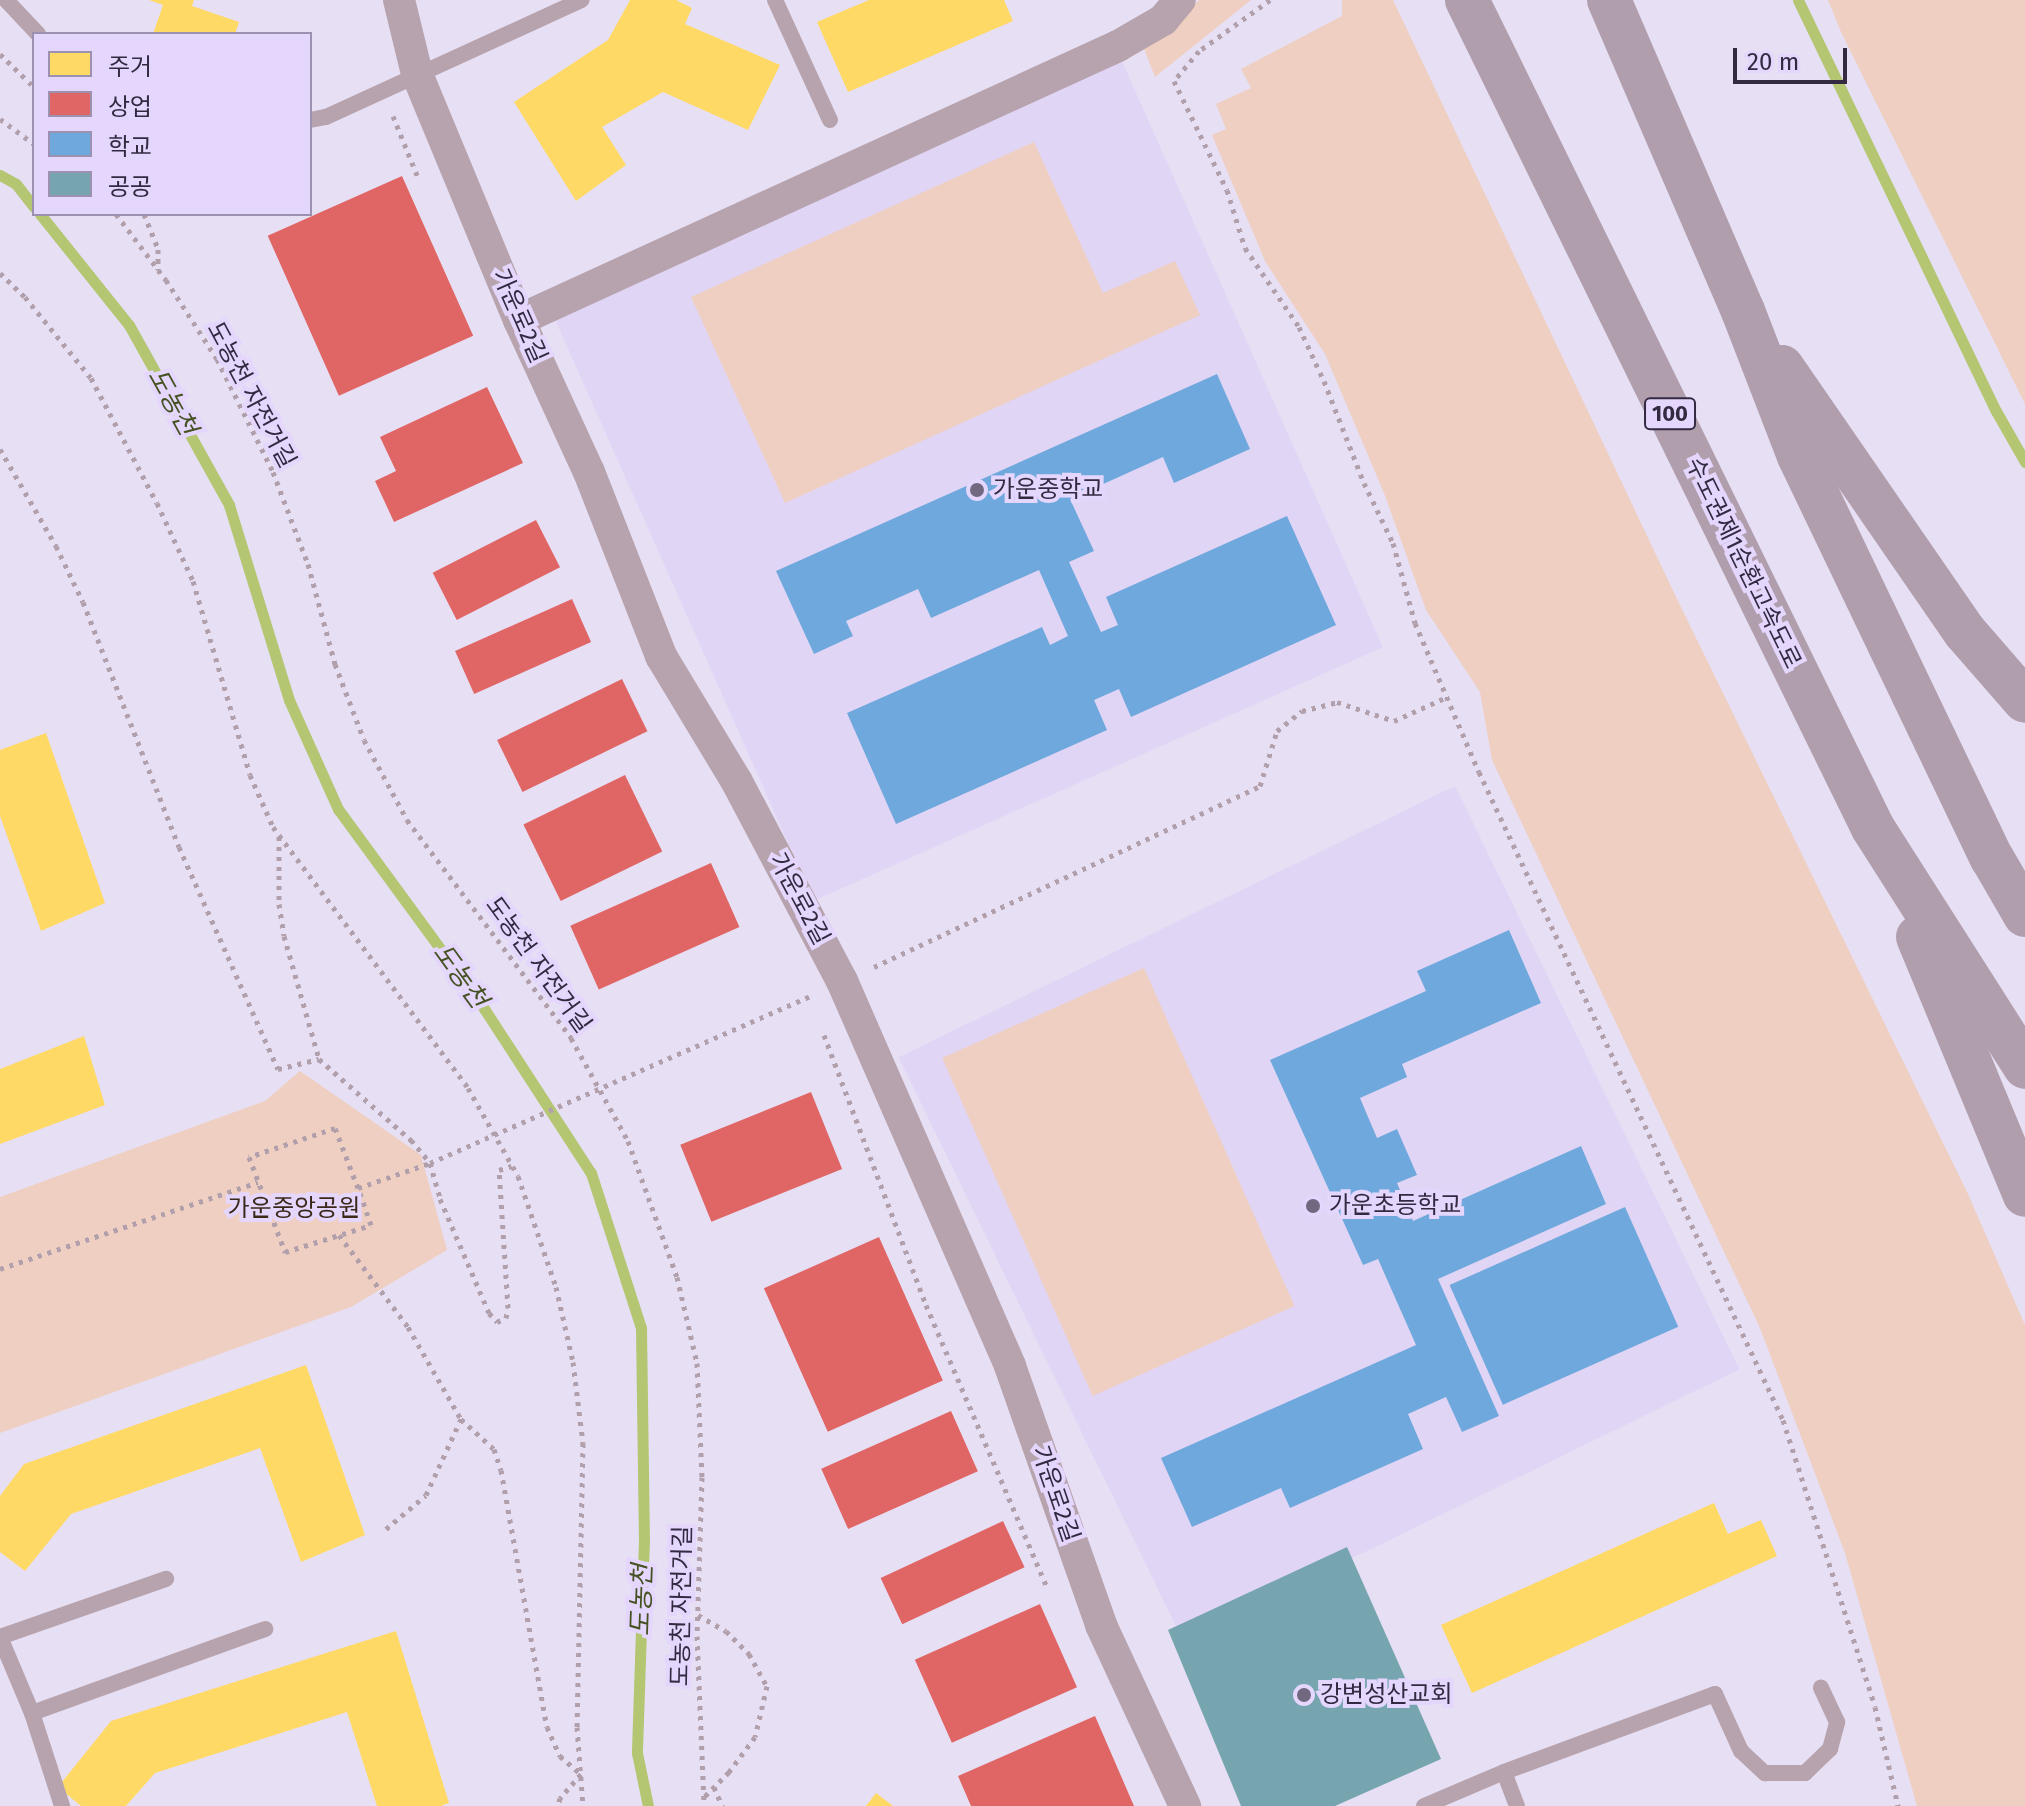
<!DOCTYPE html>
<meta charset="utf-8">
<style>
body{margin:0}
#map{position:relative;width:2025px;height:1806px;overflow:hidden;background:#e7dff4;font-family:"Fira Sans","Noto Sans KR",sans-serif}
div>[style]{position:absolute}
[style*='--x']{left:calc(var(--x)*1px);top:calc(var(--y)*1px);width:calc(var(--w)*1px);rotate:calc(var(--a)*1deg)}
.built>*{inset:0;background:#e1d5f6;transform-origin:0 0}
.green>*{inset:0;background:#eecfc1;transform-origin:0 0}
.homes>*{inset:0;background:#ffd966}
.shops>*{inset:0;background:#e06666;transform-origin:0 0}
.schools>*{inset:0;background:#6fa8dc;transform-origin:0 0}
.public>*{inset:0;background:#76a5af}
.stream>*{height:11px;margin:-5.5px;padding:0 5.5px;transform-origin:5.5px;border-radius:5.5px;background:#b4c672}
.path>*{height:5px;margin-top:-2.5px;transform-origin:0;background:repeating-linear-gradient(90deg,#b1a0ac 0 4px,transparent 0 10px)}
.lane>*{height:16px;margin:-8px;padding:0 8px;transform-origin:8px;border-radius:8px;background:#b7a3ad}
.street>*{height:32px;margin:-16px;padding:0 16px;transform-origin:16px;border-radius:16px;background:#b7a3ad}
.highway>*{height:44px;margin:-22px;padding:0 22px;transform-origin:22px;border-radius:22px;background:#b09ead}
.dots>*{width:22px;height:22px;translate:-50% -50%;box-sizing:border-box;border:4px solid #e4d6fd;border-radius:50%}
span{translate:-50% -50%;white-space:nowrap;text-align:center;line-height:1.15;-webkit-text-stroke:8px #e4d6fd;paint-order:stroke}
.shield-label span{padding:2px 6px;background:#e4d6fd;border:2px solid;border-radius:6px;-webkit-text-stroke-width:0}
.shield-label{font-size:22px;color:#332a42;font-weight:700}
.street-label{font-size:24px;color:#332a42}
.poi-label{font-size:24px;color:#332a42}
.left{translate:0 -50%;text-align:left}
.park-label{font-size:24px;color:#3a2819}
.water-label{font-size:26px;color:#465221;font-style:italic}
.legend{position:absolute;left:32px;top:32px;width:280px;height:184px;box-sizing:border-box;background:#e4d6fd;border:2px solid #9d91b2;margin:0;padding:10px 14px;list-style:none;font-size:24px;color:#332a42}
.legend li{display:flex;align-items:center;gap:16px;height:40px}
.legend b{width:40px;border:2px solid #9d91b2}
.scale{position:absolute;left:1733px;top:48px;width:114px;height:36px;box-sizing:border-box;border:4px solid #332a42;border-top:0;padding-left:10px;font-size:24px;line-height:28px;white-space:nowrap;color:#332a42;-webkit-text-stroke:6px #e4d6fd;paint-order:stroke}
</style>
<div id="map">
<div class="built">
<div style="left:1121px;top:59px;width:644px;height:623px;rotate:66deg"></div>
<div style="left:1455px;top:786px;width:649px;height:619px;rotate:64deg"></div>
</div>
<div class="green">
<div style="clip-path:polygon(1199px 0,1251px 0,1155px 77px,1143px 46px,1184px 17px)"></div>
<div style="clip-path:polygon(1342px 0,1393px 0,1677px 599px,1968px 1194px,2025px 1325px,2025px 1806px,1917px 1806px,1845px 1553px,1760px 1328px,1492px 760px,1480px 692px,1426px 610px,1384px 493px,1325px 354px,1265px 261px,1212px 135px,1226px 129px,1216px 104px,1251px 88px,1241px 69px,1342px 16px)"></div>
<div style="clip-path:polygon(1828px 0,2025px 0,2025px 404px,1841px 32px)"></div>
<div style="clip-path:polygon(1034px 142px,1103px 293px,1175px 261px,1200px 315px,785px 503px,691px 297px)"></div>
<div style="left:1144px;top:968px;width:370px;height:221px;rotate:66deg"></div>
<div style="clip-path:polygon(300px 1071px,421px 1155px,447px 1250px,351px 1307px,0 1433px,0 1197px,265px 1101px)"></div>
</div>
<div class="homes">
<div style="clip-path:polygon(149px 0,194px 0,192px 6px,239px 22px,235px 34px,153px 34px,163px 5px)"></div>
<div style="clip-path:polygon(630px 0,676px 0,692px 8px,685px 24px,780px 65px,748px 130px,663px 92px,602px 127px,626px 165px,576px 201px,514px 102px,608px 40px)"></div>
<div style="clip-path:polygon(869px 0,1004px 0,1013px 21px,848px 92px,817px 22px)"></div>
<div style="clip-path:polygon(46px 733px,105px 903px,41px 931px,0 816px,0 750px)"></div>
<div style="clip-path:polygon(84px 1036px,105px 1105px,0 1144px,0 1069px)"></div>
<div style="clip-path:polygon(306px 1365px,365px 1535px,301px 1562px,260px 1448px,71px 1514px,25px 1571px,0 1552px,0 1496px,24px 1464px)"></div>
<div style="clip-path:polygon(1714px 1503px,1728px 1534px,1761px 1520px,1777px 1556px,1472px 1693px,1441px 1625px)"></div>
<div style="clip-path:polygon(396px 1631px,449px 1803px,441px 1806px,377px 1806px,347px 1712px,155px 1773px,126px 1806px,81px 1806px,58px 1787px,111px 1721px)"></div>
<div style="clip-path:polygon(876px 1793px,893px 1806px,866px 1806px)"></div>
</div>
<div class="shops">
<div style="left:402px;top:176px;width:175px;height:147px;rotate:66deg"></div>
<div style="clip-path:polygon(487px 387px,523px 463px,394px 522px,375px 481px,396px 471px,380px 437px)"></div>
<div style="left:536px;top:520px;width:53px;height:116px;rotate:63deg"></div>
<div style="left:572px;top:599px;width:47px;height:128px;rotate:66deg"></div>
<div style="left:622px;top:679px;width:58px;height:139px;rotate:64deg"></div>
<div style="left:625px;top:775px;width:85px;height:113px;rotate:64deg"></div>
<div style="left:711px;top:863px;width:70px;height:154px;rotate:66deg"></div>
<div style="left:811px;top:1092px;width:83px;height:141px;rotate:68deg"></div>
<div style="left:879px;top:1237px;width:157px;height:126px;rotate:66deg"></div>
<div style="left:951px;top:1411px;width:66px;height:142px;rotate:66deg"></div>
<div style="left:1003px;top:1521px;width:51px;height:135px;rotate:65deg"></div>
<div style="left:1040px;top:1604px;width:91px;height:137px;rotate:66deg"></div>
<div style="clip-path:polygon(1095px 1716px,1134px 1806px,971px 1806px,958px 1776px)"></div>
</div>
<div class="schools">
<div style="clip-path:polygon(1217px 374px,1250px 449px,1174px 483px,1163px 457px,1070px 499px,1094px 551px,1069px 562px,1101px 632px,1118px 625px,1106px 597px,1287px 516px,1336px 625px,1131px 717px,1119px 689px,1094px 700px,1107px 730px,896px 824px,847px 713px,1042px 627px,1050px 645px,1068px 636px,1039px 570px,931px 618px,918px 589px,846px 621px,853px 636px,814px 654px,776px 571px)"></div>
<div style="clip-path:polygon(1509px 930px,1541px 1003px,1402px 1064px,1407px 1077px,1360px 1098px,1377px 1138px,1397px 1129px,1417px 1175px,1397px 1183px,1413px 1221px,1581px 1146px,1606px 1204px,1438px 1279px,1499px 1416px,1462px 1432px,1446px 1397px,1408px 1414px,1423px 1449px,1290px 1508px,1281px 1488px,1192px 1527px,1161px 1458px,1416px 1345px,1378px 1259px,1363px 1265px,1270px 1060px,1426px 991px,1417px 971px)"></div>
<div style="left:1625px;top:1207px;width:131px;height:192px;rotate:66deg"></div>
</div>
<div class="public">
<div style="clip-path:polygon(1347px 1547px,1441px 1759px,1335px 1806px,1241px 1806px,1168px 1630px)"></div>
</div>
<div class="stream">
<div style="--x:1798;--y:0;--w:456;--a:64.3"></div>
<div style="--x:1996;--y:411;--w:59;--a:60.4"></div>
<div style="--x:0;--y:175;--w:18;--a:29"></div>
<div style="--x:16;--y:184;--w:29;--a:52"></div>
<div style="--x:40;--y:214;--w:142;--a:51.3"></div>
<div style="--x:129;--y:325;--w:206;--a:60.9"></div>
<div style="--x:229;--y:505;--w:204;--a:72.9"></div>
<div style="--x:289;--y:700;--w:120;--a:65.8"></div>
<div style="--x:338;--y:809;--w:249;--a:53.8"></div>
<div style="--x:485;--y:1010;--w:194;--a:57"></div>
<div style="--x:591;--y:1173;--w:163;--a:72.1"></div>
<div style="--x:641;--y:1328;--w:211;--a:89.2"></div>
<div style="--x:644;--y:1539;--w:214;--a:91.9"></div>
<div style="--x:637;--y:1753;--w:54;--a:78.3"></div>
</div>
<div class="path">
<div style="--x:1270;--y:0;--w:87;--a:144.3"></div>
<div style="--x:1199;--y:51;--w:39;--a:130"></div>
<div style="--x:1174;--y:81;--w:121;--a:64.1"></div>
<div style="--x:1227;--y:190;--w:61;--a:72.8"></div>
<div style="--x:1245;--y:248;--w:96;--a:55.6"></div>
<div style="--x:1299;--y:327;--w:60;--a:65.2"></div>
<div style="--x:1324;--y:381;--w:110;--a:68.6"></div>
<div style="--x:1364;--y:483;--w:67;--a:64.2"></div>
<div style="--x:1393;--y:543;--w:83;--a:74.6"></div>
<div style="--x:1415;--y:623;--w:162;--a:66.8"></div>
<div style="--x:1479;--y:772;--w:716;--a:64.87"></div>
<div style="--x:1783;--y:1420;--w:301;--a:72.2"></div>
<div style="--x:1875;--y:1707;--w:102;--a:76.9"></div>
<div style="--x:0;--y:54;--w:47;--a:44.1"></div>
<div style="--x:393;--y:116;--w:69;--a:67.9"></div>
<div style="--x:0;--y:119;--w:42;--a:36.3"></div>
<div style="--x:116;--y:214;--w:83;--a:52.9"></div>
<div style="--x:166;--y:280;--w:94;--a:57.2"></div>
<div style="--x:217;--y:359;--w:126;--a:63.6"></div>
<div style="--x:273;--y:472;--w:98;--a:69.2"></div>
<div style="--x:308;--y:564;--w:104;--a:74.9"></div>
<div style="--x:335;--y:664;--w:81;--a:69.1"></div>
<div style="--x:364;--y:740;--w:91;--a:61.7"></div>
<div style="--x:407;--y:820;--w:273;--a:53"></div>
<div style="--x:571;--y:1038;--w:118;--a:61"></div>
<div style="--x:628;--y:1141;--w:145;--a:70.2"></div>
<div style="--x:677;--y:1277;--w:88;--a:76.9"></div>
<div style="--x:697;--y:1363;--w:114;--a:87.5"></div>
<div style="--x:702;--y:1477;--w:159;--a:91.8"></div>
<div style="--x:697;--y:1636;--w:170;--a:87.6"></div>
<div style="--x:144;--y:214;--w:38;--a:68"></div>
<div style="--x:158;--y:249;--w:21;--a:90"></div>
<div style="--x:0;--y:273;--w:35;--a:44"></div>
<div style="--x:25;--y:297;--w:104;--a:50.8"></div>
<div style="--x:91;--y:378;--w:141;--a:62.2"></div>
<div style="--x:157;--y:503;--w:86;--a:65.2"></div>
<div style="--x:193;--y:581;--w:202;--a:73.6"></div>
<div style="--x:250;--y:775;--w:57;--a:66.1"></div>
<div style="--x:273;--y:827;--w:326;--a:53.2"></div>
<div style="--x:468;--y:1088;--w:101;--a:60.4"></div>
<div style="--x:518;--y:1176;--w:117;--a:71.1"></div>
<div style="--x:556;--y:1287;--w:77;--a:77.2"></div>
<div style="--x:573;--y:1362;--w:82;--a:83"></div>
<div style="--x:583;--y:1443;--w:284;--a:91.2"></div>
<div style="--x:577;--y:1727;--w:79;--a:85.7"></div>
<div style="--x:0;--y:449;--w:112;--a:60"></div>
<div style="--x:56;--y:546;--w:62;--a:64.3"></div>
<div style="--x:83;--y:602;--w:263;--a:68.6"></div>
<div style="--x:179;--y:847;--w:243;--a:66"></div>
<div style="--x:278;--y:1069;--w:42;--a:-13.7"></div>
<div style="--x:279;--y:836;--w:68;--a:90"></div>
<div style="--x:279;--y:904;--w:32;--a:81"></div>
<div style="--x:284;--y:936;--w:128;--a:74.1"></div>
<div style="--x:319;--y:1059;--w:123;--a:41.4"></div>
<div style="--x:411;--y:1140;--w:30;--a:50"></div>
<div style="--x:430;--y:1163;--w:37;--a:74"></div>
<div style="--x:440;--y:1199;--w:124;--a:66.7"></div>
<div style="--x:489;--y:1313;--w:12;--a:48"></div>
<div style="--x:497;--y:1322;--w:10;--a:-24"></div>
<div style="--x:506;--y:1318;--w:10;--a:-79"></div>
<div style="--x:508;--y:1308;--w:138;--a:-93.7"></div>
<div style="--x:499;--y:1170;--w:13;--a:-18"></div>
<div style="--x:874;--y:967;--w:426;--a:-25.1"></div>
<div style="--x:1260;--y:786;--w:58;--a:-72.8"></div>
<div style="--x:1277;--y:731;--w:32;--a:-39"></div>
<div style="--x:1302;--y:711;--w:36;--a:-14"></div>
<div style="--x:1337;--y:702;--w:60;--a:18.4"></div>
<div style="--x:1394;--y:721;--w:58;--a:-24.4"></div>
<div style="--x:824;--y:1035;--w:289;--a:69.3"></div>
<div style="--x:926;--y:1305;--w:309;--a:66.8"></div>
<div style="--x:358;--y:1188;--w:64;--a:-111"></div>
<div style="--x:335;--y:1128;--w:91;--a:161.4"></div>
<div style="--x:249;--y:1157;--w:102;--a:69.2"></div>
<div style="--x:285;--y:1252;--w:90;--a:-17.4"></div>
<div style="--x:371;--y:1225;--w:39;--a:-109"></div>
<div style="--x:358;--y:1188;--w:76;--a:-19.1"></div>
<div style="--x:430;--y:1163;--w:418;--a:-23.7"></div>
<div style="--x:339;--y:1235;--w:115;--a:53.1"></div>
<div style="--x:408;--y:1327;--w:106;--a:60.1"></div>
<div style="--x:461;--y:1419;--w:45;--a:42.3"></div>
<div style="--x:494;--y:1449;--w:22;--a:72"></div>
<div style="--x:501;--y:1470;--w:261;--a:79.9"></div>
<div style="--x:547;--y:1727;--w:32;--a:66"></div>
<div style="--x:560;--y:1756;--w:28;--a:41"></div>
<div style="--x:581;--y:1774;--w:32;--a:131"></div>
<div style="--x:560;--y:1798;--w:8;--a:104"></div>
<div style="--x:0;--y:1269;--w:272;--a:-18.6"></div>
<div style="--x:386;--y:1529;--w:52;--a:-40.4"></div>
<div style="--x:426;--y:1495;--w:84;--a:-65.3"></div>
<div style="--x:698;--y:1615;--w:32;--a:30"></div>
<div style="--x:726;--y:1631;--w:33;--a:45"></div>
<div style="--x:749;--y:1654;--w:37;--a:61"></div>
<div style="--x:767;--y:1686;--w:52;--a:103.2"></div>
<div style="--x:755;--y:1737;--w:44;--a:126.6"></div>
<div style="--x:729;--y:1772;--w:37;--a:135"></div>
<div style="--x:714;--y:1787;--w:21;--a:67"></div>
</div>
<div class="lane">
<div style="--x:6;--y:0;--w:47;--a:46.7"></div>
<div style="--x:775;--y:0;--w:132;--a:65.4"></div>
<div style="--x:310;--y:120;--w:16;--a:-11"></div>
<div style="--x:326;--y:117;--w:281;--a:-24.6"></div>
<div style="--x:0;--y:1637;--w:82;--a:67.2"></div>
<div style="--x:32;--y:1713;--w:98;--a:72.1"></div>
<div style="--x:0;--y:1637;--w:176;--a:-19.3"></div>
<div style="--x:32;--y:1713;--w:248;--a:-19.8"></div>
<div style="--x:1424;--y:1806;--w:87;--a:-23"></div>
<div style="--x:1517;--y:1806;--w:36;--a:-111"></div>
<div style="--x:1504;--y:1772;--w:225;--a:-20.3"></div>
<div style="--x:1715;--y:1694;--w:63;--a:65.5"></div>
<div style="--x:1741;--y:1751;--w:33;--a:43"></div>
<div style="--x:1765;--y:1773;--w:40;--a:0"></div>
<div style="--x:1805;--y:1773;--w:35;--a:-44"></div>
<div style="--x:1830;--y:1749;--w:28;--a:-75"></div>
<div style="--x:1837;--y:1722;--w:38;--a:-115"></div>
</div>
<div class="street">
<div style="--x:399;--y:0;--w:76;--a:76.3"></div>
<div style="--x:417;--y:74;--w:266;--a:67.5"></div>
<div style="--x:519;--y:320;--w:167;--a:65.3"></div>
<div style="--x:589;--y:472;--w:198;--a:68.6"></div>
<div style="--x:661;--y:656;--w:147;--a:58.9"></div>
<div style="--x:737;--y:782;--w:225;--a:62.2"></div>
<div style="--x:842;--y:981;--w:420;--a:66.4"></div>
<div style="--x:1010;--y:1366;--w:275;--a:70.6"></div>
<div style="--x:1101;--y:1625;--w:200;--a:65.1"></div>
<div style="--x:519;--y:320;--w:659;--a:-24.58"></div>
<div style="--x:1118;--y:46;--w:52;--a:-30"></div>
<div style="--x:1163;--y:20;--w:26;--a:-50"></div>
</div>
<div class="highway">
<div style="--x:1467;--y:0;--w:922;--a:63.88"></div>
<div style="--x:1873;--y:828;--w:283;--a:57.5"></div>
<div style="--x:1609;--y:0;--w:339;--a:66.7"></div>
<div style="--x:1743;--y:311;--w:155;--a:68.9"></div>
<div style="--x:1799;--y:456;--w:446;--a:64.4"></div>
<div style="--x:1992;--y:858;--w:66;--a:59.9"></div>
<div style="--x:1782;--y:367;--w:322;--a:55.4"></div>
<div style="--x:1965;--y:632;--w:91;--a:49"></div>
<div style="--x:1918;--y:937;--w:279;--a:67.5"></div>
</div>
<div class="dots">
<div style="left:977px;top:490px;background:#726980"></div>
<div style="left:1313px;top:1206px;background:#726980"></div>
<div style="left:1304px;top:1695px;background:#726980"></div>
</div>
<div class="shield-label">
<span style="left:1670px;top:414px">100</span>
</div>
<div class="street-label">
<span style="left:519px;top:316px;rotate:66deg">가운로2길</span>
<span style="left:251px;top:395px;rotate:62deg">도농천 자전거길</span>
<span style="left:1743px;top:563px;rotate:64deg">수도권제1순환고속도로</span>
<span style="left:799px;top:899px;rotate:62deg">가운로2길</span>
<span style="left:538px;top:965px;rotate:54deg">도농천 자전거길</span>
<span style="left:1055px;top:1494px;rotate:71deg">가운로2길</span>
<span style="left:682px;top:1606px;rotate:-89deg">도농천 자전거길</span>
</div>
<div class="poi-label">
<span class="left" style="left:993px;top:490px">가운중학교</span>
<span class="left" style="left:1329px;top:1206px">가운초등학교</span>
<span class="left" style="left:1320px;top:1695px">강변성산교회</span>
</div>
<div class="park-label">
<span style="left:294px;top:1209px">가운중앙공원</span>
</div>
<div class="water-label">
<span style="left:172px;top:402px;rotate:61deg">도농천</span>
<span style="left:460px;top:976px;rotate:54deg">도농천</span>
<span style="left:642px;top:1600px;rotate:-88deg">도농천</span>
</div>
<ul class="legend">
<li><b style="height:22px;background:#ffd966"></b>주거</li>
<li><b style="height:22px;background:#e06666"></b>상업</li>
<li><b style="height:22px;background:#6fa8dc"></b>학교</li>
<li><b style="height:22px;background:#76a5af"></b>공공</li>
</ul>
<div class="scale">20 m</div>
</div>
